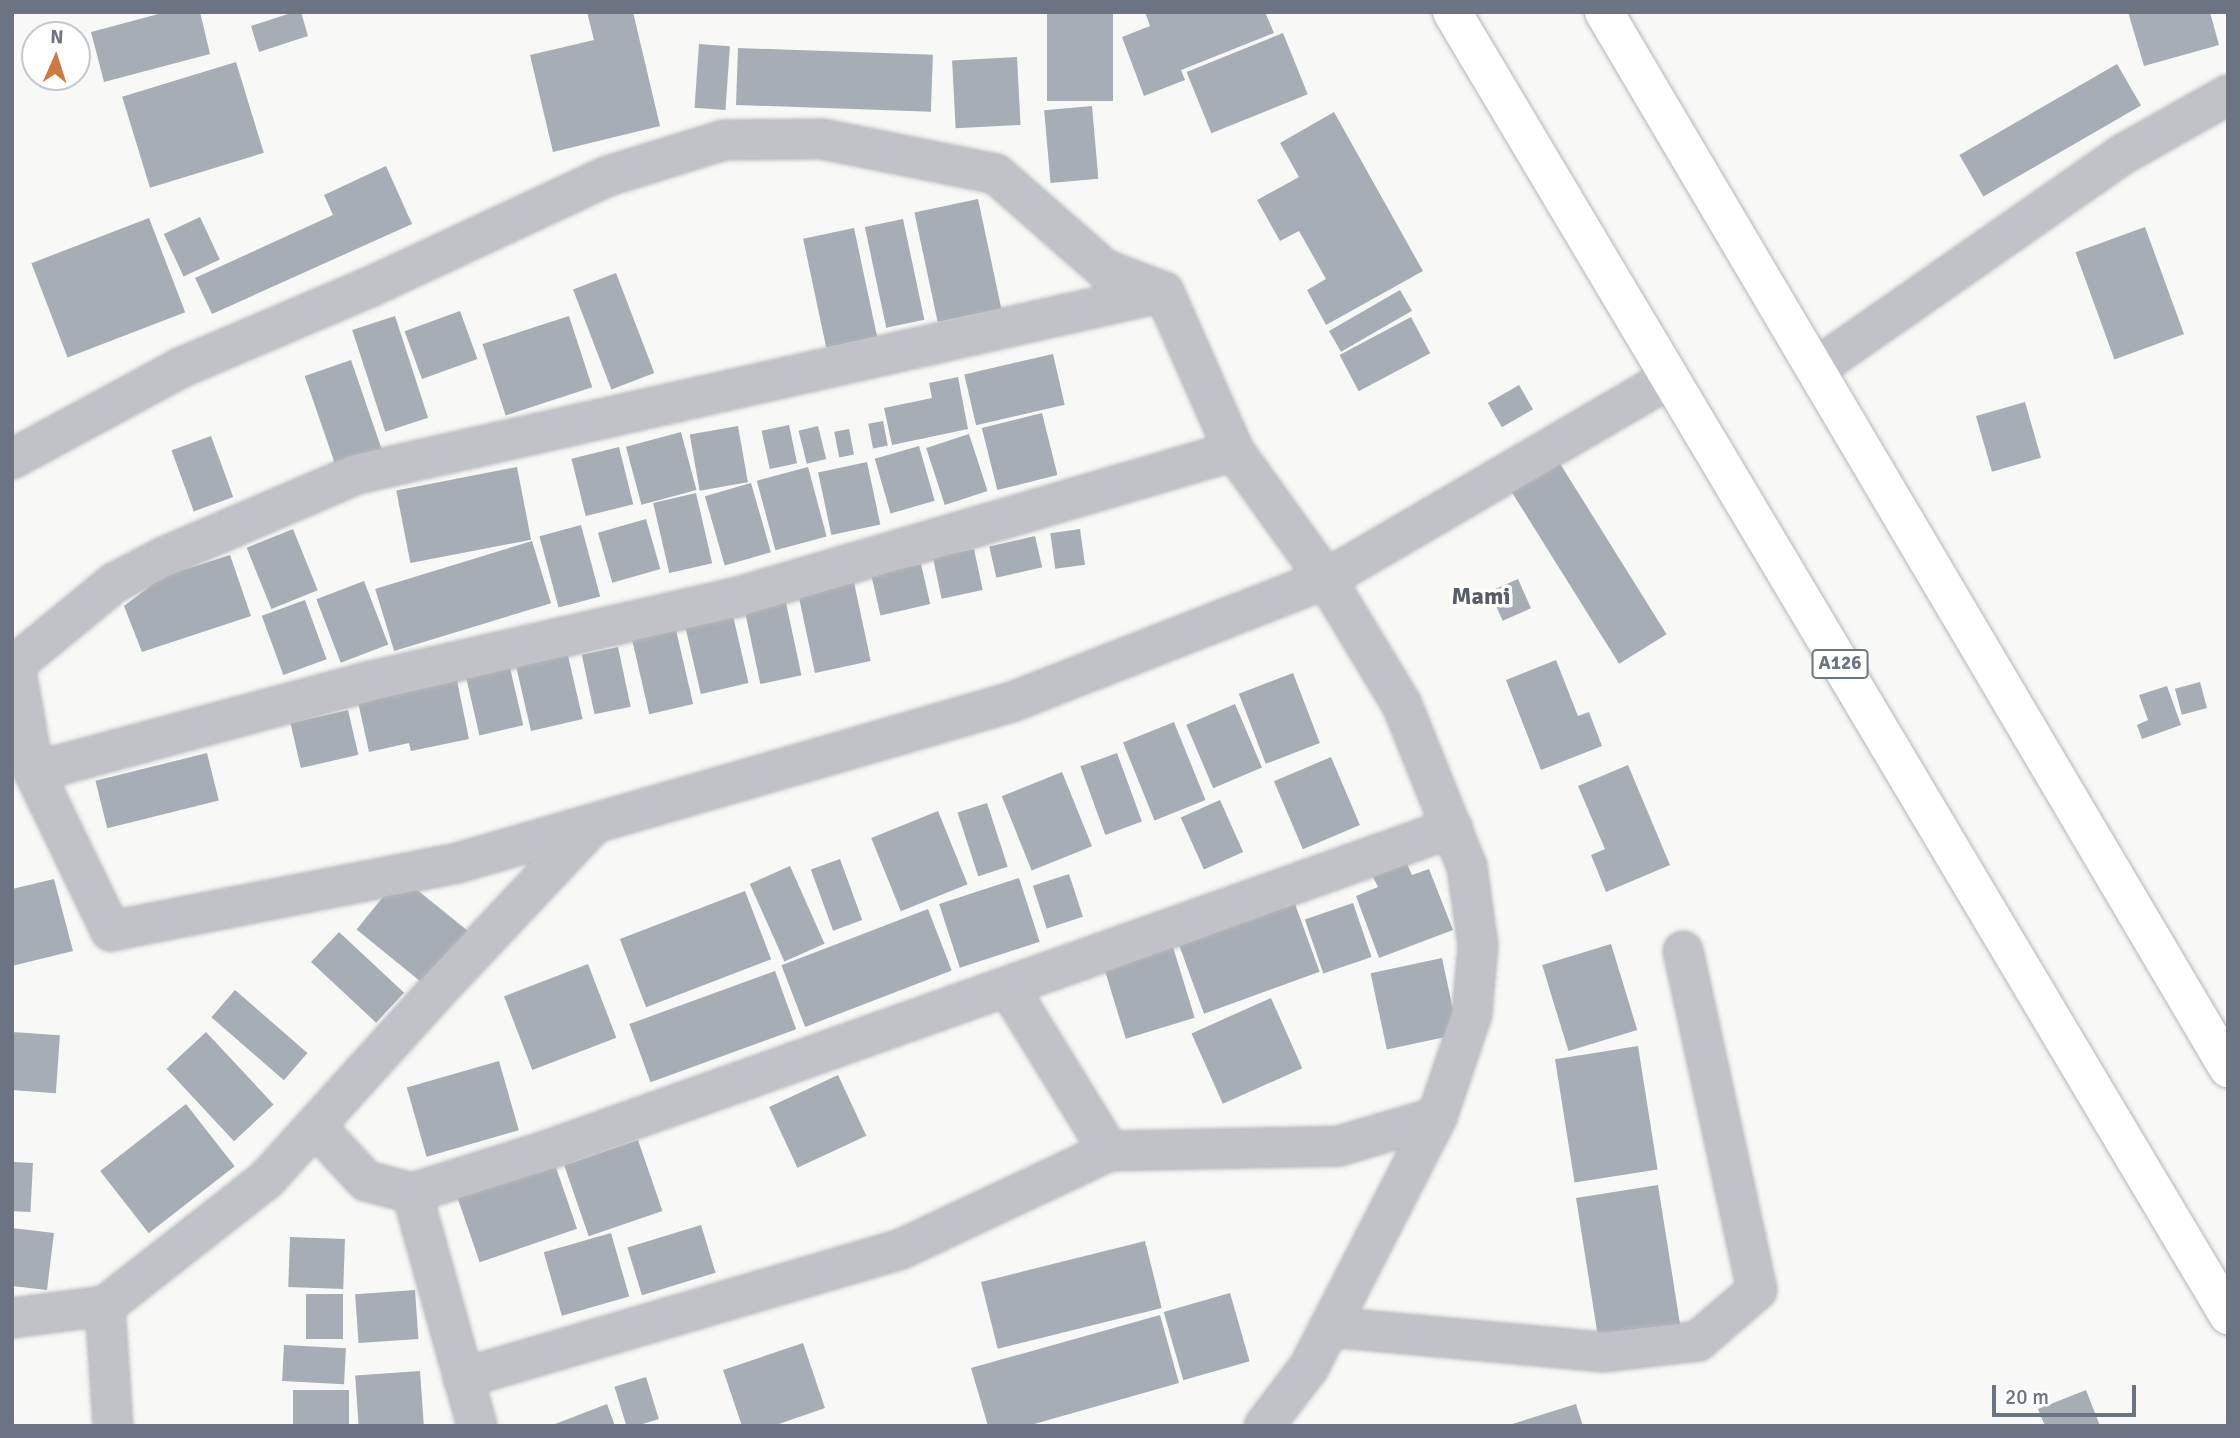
<!DOCTYPE html>
<style>
body{margin:0}
#map{position:relative;width:2240px;height:1438px;overflow:hidden;background:#f8f8f6;font-family:Signika,sans-serif}
div>[style]{position:absolute}
[style*='--x']{left:calc(var(--x)*1px);top:calc(var(--y)*1px);width:calc(var(--w)*1px);rotate:calc(var(--a)*1deg)}
.building>*{inset:0;background:#a7adb4;transform-origin:0 0}
.roads{filter:drop-shadow(0 0 2px #b4b6ba) drop-shadow(0 0 2px #b4b6ba)}
.street>*{height:38px;margin:-19px;padding:0 19px;transform-origin:19px;border-radius:19px;background:#c0c2c7}
.highway>*{height:38px;margin:-19px;padding:0 19px;transform-origin:19px;border-radius:19px;background:#fff}
span{translate:-50% -50%;white-space:nowrap;text-align:center;line-height:1.15;-webkit-text-stroke:7px #fff;paint-order:stroke}
.shield-label span{padding:2px 5px;background:#fff;border:2px solid;border-radius:5px;-webkit-text-stroke-width:0}
.shield-label{font-size:19px;color:#6b7483;font-weight:700}
.quarter-label{font-size:24px;color:#585e69;font-weight:700}
.frame{position:absolute;inset:0;border:14px solid #6b7483;pointer-events:none}
.north{position:absolute;left:21px;top:21px;width:70px;height:70px;box-sizing:border-box;background:#fff;border:2px solid #c4c7cd;border-radius:50%;rotate:3deg;font-size:19px;font-weight:700;line-height:28px;text-align:center;color:#6b7483}
.north::after{content:'';display:block;margin:auto;width:24px;height:32px;background:#ce7a40;clip-path:polygon(50% 0,100% 100%,50% 72%,0 100%)}
.scale{position:absolute;left:1992px;top:1385px;width:144px;height:32px;box-sizing:border-box;border:4px solid #6b7483;border-top:0;padding-left:9px;font-size:21px;line-height:24px;white-space:nowrap;color:#6b7483;-webkit-text-stroke:5px #fff;paint-order:stroke}
</style>
<div id="map">
<div class="building">
<div style="clip-path:polygon(166px 12px,200px 12px,210px 54px,104px 82px,91px 32px)"></div>
<div style="clip-path:polygon(294px 12px,301px 12px,308px 36px,259px 52px,251px 26px)"></div>
<div style="clip-path:polygon(587px 12px,633px 12px,660px 126px,553px 152px,530px 55px,594px 40px)"></div>
<div style="left:1047px;top:12px;width:66px;height:89px"></div>
<div style="clip-path:polygon(1145px 12px,1265px 12px,1274px 33px,1181px 70px,1185px 80px,1144px 96px,1122px 37px,1150px 26px)"></div>
<div style="clip-path:polygon(2128px 12px,2210px 12px,2219px 45px,2144px 66px)"></div>
<div style="left:1283px;top:33px;width:66px;height:104px;rotate:68deg"></div>
<div style="left:699px;top:44px;width:31px;height:64px;rotate:4deg"></div>
<div style="left:738px;top:48px;width:195px;height:57px;rotate:2deg"></div>
<div style="left:1017px;top:57px;width:68px;height:65px;rotate:87deg"></div>
<div style="left:236px;top:62px;width:95px;height:119px;rotate:73deg"></div>
<div style="left:2117px;top:64px;width:48px;height:182px;rotate:60deg"></div>
<div style="left:1092px;top:106px;width:73px;height:48px;rotate:85deg"></div>
<div style="clip-path:polygon(1334px 112px,1423px 271px,1326px 325px,1307px 290px,1326px 279px,1299px 231px,1280px 241px,1257px 200px,1299px 177px,1280px 143px)"></div>
<div style="clip-path:polygon(386px 166px,412px 224px,212px 314px,195px 278px,333px 215px,324px 195px)"></div>
<div style="left:978px;top:199px;width:112px;height:65px;rotate:78deg"></div>
<div style="left:200px;top:217px;width:47px;height:40px;rotate:65deg"></div>
<div style="left:149px;top:218px;width:101px;height:126px;rotate:69deg"></div>
<div style="left:903px;top:219px;width:103px;height:39px;rotate:78deg"></div>
<div style="left:2145px;top:227px;width:114px;height:74px;rotate:70deg"></div>
<div style="left:854px;top:228px;width:111px;height:52px;rotate:78deg"></div>
<div style="left:616px;top:273px;width:107px;height:46px;rotate:69deg"></div>
<div style="left:1400px;top:290px;width:24px;height:82px;rotate:60deg"></div>
<div style="left:460px;top:311px;width:51px;height:59px;rotate:70deg"></div>
<div style="left:395px;top:316px;width:107px;height:45px;rotate:72deg"></div>
<div style="left:569px;top:316px;width:75px;height:91px;rotate:72deg"></div>
<div style="left:1411px;top:317px;width:41px;height:81px;rotate:62deg"></div>
<div style="left:1053px;top:354px;width:52px;height:91px;rotate:77deg"></div>
<div style="left:351px;top:360px;width:94px;height:49px;rotate:71deg"></div>
<div style="clip-path:polygon(958px 377px,968px 429px,892px 445px,884px 408px,932px 398px,929px 383px)"></div>
<div style="left:1519px;top:385px;width:28px;height:36px;rotate:60deg"></div>
<div style="left:2025px;top:402px;width:58px;height:51px;rotate:74deg"></div>
<div style="left:1042px;top:413px;width:64px;height:62px;rotate:76deg"></div>
<div style="left:883px;top:421px;width:25px;height:15px;rotate:79deg"></div>
<div style="left:789px;top:425px;width:39px;height:28px;rotate:78deg"></div>
<div style="left:738px;top:426px;width:57px;height:49px;rotate:80deg"></div>
<div style="left:818px;top:426px;width:34px;height:20px;rotate:76deg"></div>
<div style="left:849px;top:429px;width:26px;height:15px;rotate:79deg"></div>
<div style="left:681px;top:432px;width:60px;height:57px;rotate:75deg"></div>
<div style="left:969px;top:434px;width:60px;height:45px;rotate:72deg"></div>
<div style="left:211px;top:436px;width:65px;height:42px;rotate:70deg"></div>
<div style="left:919px;top:446px;width:57px;height:46px;rotate:74deg"></div>
<div style="left:619px;top:447px;width:59px;height:49px;rotate:76deg"></div>
<div style="left:867px;top:462px;width:64px;height:50px;rotate:78deg"></div>
<div style="left:1559px;top:462px;width:203px;height:56px;rotate:58deg"></div>
<div style="left:517px;top:467px;width:74px;height:123px;rotate:79deg"></div>
<div style="left:808px;top:467px;width:72px;height:53px;rotate:75deg"></div>
<div style="left:751px;top:483px;width:72px;height:48px;rotate:74deg"></div>
<div style="left:696px;top:493px;width:72px;height:44px;rotate:77deg"></div>
<div style="left:646px;top:519px;width:52px;height:50px;rotate:74deg"></div>
<div style="left:581px;top:525px;width:74px;height:43px;rotate:75deg"></div>
<div style="left:293px;top:529px;width:66px;height:50px;rotate:68deg"></div>
<div style="left:1080px;top:529px;width:36px;height:30px;rotate:82deg"></div>
<div style="left:1035px;top:536px;width:32px;height:47px;rotate:77deg"></div>
<div style="left:532px;top:541px;width:65px;height:164px;rotate:73deg"></div>
<div style="left:974px;top:549px;width:42px;height:42px;rotate:78deg"></div>
<div style="clip-path:polygon(230px 555px,251px 616px,142px 652px,124px 606px,162px 577px)"></div>
<div style="left:921px;top:564px;width:41px;height:51px;rotate:77deg"></div>
<div style="left:852px;top:573px;width:90px;height:57px;rotate:78deg"></div>
<div style="left:1518px;top:579px;width:32px;height:31px;rotate:66deg"></div>
<div style="left:364px;top:581px;width:68px;height:51px;rotate:69deg"></div>
<div style="left:785px;top:598px;width:79px;height:42px;rotate:78deg"></div>
<div style="left:305px;top:600px;width:63px;height:46px;rotate:70deg"></div>
<div style="left:731px;top:607px;width:78px;height:49px;rotate:77deg"></div>
<div style="left:676px;top:630px;width:76px;height:45px;rotate:77deg"></div>
<div style="left:566px;top:647px;width:74px;height:53px;rotate:77deg"></div>
<div style="left:618px;top:647px;width:61px;height:37px;rotate:78deg"></div>
<div style="left:508px;top:659px;width:68px;height:45px;rotate:77deg"></div>
<div style="clip-path:polygon(1556px 660px,1578px 716px,1589px 712px,1602px 746px,1541px 770px,1506px 680px)"></div>
<div style="left:1293px;top:673px;width:75px;height:58px;rotate:69deg"></div>
<div style="clip-path:polygon(456px 676px,469px 739px,411px 751px,409px 743px,369px 752px,358px 702px)"></div>
<div style="left:2200px;top:682px;width:27px;height:26px;rotate:75deg"></div>
<div style="clip-path:polygon(2167px 686px,2181px 725px,2142px 739px,2137px 725px,2148px 720px,2139px 695px)"></div>
<div style="left:1235px;top:704px;width:69px;height:53px;rotate:67deg"></div>
<div style="left:348px;top:710px;width:46px;height:59px;rotate:77deg"></div>
<div style="left:1174px;top:722px;width:84px;height:55px;rotate:68deg"></div>
<div style="left:207px;top:753px;width:49px;height:115px;rotate:76deg"></div>
<div style="left:1117px;top:753px;width:73px;height:39px;rotate:70deg"></div>
<div style="left:1331px;top:757px;width:74px;height:62px;rotate:67deg"></div>
<div style="clip-path:polygon(1628px 765px,1670px 865px,1606px 892px,1591px 855px,1605px 849px,1578px 786px)"></div>
<div style="left:1062px;top:772px;width:80px;height:65px;rotate:68deg"></div>
<div style="left:1220px;top:800px;width:57px;height:43px;rotate:66deg"></div>
<div style="left:987px;top:803px;width:67px;height:31px;rotate:72deg"></div>
<div style="left:938px;top:811px;width:79px;height:72px;rotate:68deg"></div>
<div style="left:840px;top:859px;width:65px;height:31px;rotate:70deg"></div>
<div style="clip-path:polygon(1407px 864px,1412px 875px,1429px 869px,1453px 930px,1379px 958px,1356px 896px,1378px 887px,1373px 877px)"></div>
<div style="left:790px;top:866px;width:85px;height:44px;rotate:66deg"></div>
<div style="left:1069px;top:874px;width:45px;height:38px;rotate:72deg"></div>
<div style="left:400px;top:876px;width:89px;height:69px;rotate:39deg"></div>
<div style="left:1019px;top:878px;width:67px;height:84px;rotate:72deg"></div>
<div style="clip-path:polygon(54px 879px,73px 951px,12px 966px,12px 889px)"></div>
<div style="left:745px;top:891px;width:73px;height:134px;rotate:69deg"></div>
<div style="left:1353px;top:903px;width:57px;height:51px;rotate:71deg"></div>
<div style="left:1295px;top:904px;width:72px;height:123px;rotate:70deg"></div>
<div style="left:928px;top:909px;width:66px;height:157px;rotate:69deg"></div>
<div style="left:339px;top:932px;width:89px;height:41px;rotate:43deg"></div>
<div style="left:1611px;top:944px;width:90px;height:72px;rotate:73deg"></div>
<div style="left:1173px;top:947px;width:74px;height:72px;rotate:73deg"></div>
<div style="left:1442px;top:958px;width:78px;height:73px;rotate:78deg"></div>
<div style="left:588px;top:964px;width:79px;height:90px;rotate:69deg"></div>
<div style="left:775px;top:971px;width:62px;height:155px;rotate:70deg"></div>
<div style="left:235px;top:990px;width:96px;height:36px;rotate:41deg"></div>
<div style="left:1271px;top:998px;width:77px;height:87px;rotate:66deg"></div>
<div style="left:12px;top:1032px;width:48px;height:58px;rotate:4deg"></div>
<div style="left:206px;top:1032px;width:99px;height:54px;rotate:47deg"></div>
<div style="left:1638px;top:1046px;width:125px;height:84px;rotate:81deg"></div>
<div style="left:499px;top:1061px;width:72px;height:96px;rotate:74deg"></div>
<div style="left:838px;top:1075px;width:67px;height:76px;rotate:65deg"></div>
<div style="left:186px;top:1104px;width:79px;height:109px;rotate:52deg"></div>
<div style="left:638px;top:1140px;width:75px;height:78px;rotate:71deg"></div>
<div style="left:552px;top:1156px;width:77px;height:103px;rotate:71deg"></div>
<div style="left:12px;top:1162px;width:21px;height:49px;rotate:3deg"></div>
<div style="left:1658px;top:1185px;width:151px;height:83px;rotate:81deg"></div>
<div style="left:701px;top:1225px;width:50px;height:77px;rotate:73deg"></div>
<div style="clip-path:polygon(12px 1228px,54px 1233px,47px 1290px,12px 1286px)"></div>
<div style="left:611px;top:1233px;width:66px;height:70px;rotate:74deg"></div>
<div style="left:290px;top:1237px;width:55px;height:50px;rotate:2deg"></div>
<div style="left:1145px;top:1241px;width:69px;height:169px;rotate:76deg"></div>
<div style="left:415px;top:1290px;width:49px;height:60px;rotate:86deg"></div>
<div style="left:1230px;top:1293px;width:71px;height:69px;rotate:74deg"></div>
<div style="left:306px;top:1294px;width:37px;height:45px"></div>
<div style="clip-path:polygon(1160px 1315px,1179px 1383px,1027px 1426px,988px 1426px,971px 1368px)"></div>
<div style="clip-path:polygon(803px 1343px,825px 1408px,773px 1426px,742px 1426px,723px 1370px)"></div>
<div style="left:284px;top:1345px;width:62px;height:36px;rotate:3deg"></div>
<div style="left:420px;top:1371px;width:55px;height:65px;rotate:86deg"></div>
<div style="left:646px;top:1377px;width:44px;height:33px;rotate:73deg"></div>
<div style="left:293px;top:1390px;width:56px;height:36px"></div>
<div style="clip-path:polygon(2086px 1390px,2100px 1426px,2045px 1426px,2038px 1409px)"></div>
<div style="clip-path:polygon(607px 1404px,615px 1426px,550px 1426px)"></div>
<div style="clip-path:polygon(1576px 1404px,1583px 1426px,1510px 1426px,1509px 1425px)"></div>
</div>
<div class="roads">
<div class="street">
<div style="--x:1815;--y:369;--w:378;--a:-34.9"></div>
<div style="--x:2125;--y:153;--w:118;--a:-29.4"></div>
<div style="--x:12;--y:459;--w:191;--a:-28.4"></div>
<div style="--x:180;--y:368;--w:207;--a:-23.1"></div>
<div style="--x:370;--y:287;--w:263;--a:-25"></div>
<div style="--x:608;--y:176;--w:121;--a:-17.2"></div>
<div style="--x:724;--y:140;--w:98;--a:-0.6"></div>
<div style="--x:822;--y:139;--w:177;--a:11.4"></div>
<div style="--x:996;--y:174;--w:144;--a:41.3"></div>
<div style="--x:1104;--y:269;--w:64;--a:21"></div>
<div style="--x:1164;--y:292;--w:174;--a:66.2"></div>
<div style="--x:1234;--y:451;--w:158;--a:54.3"></div>
<div style="--x:1326;--y:579;--w:147;--a:58.9"></div>
<div style="--x:1402;--y:705;--w:175;--a:68.1"></div>
<div style="--x:1467;--y:867;--w:79;--a:82"></div>
<div style="--x:1478;--y:945;--w:69;--a:95"></div>
<div style="--x:1472;--y:1014;--w:109;--a:108.8"></div>
<div style="--x:1437;--y:1117;--w:281;--a:117.1"></div>
<div style="--x:1309;--y:1367;--w:74;--a:127.3"></div>
<div style="--x:15;--y:665;--w:109;--a:79.9"></div>
<div style="--x:34;--y:772;--w:177;--a:64.2"></div>
<div style="--x:111;--y:931;--w:349;--a:-11.1"></div>
<div style="--x:454;--y:864;--w:581;--a:-16.19"></div>
<div style="--x:1012;--y:702;--w:337;--a:-21.4"></div>
<div style="--x:1326;--y:579;--w:398;--a:-30.3"></div>
<div style="--x:12;--y:667;--w:132;--a:-39.5"></div>
<div style="--x:114;--y:583;--w:56;--a:-27.5"></div>
<div style="--x:164;--y:557;--w:210;--a:-23.3"></div>
<div style="--x:357;--y:474;--w:827;--a:-12.71"></div>
<div style="--x:34;--y:772;--w:345;--a:-15.1"></div>
<div style="--x:367;--y:682;--w:384;--a:-12.9"></div>
<div style="--x:741;--y:596;--w:514;--a:-16.39"></div>
<div style="--x:1008;--y:987;--w:193;--a:58.4"></div>
<div style="--x:315;--y:1126;--w:75;--a:47.2"></div>
<div style="--x:366;--y:1181;--w:48;--a:14.6"></div>
<div style="--x:412;--y:1193;--w:143;--a:-17.5"></div>
<div style="--x:548;--y:1150;--w:960;--a:-19.61"></div>
<div style="--x:412;--y:1193;--w:242;--a:74.4"></div>
<div style="--x:105;--y:1306;--w:120;--a:86.2"></div>
<div style="--x:12;--y:1318;--w:94;--a:-7.4"></div>
<div style="--x:105;--y:1306;--w:206;--a:-38.1"></div>
<div style="--x:267;--y:1179;--w:253;--a:-47.9"></div>
<div style="--x:437;--y:991;--w:229;--a:-46.8"></div>
<div style="--x:1329;--y:1327;--w:274;--a:5.2"></div>
<div style="--x:1602;--y:1352;--w:97;--a:-6.5"></div>
<div style="--x:1698;--y:1341;--w:78;--a:-40.8"></div>
<div style="--x:1757;--y:1290;--w:347;--a:-102.3"></div>
<div style="--x:463;--y:1378;--w:454;--a:-16.4"></div>
<div style="--x:899;--y:1250;--w:232;--a:-25.2"></div>
<div style="--x:1109;--y:1151;--w:230;--a:-1.2"></div>
<div style="--x:1339;--y:1146;--w:102;--a:-16.5"></div>
</div>
<div class="highway">
<div style="--x:1452;--y:12;--w:1517;--a:59.22"></div>
<div style="--x:1604;--y:12;--w:1227;--a:59.42"></div>
</div>
</div>
<div class="shield-label">
<span style="left:1840px;top:664px">A126</span>
</div>
<div class="quarter-label">
<span style="left:1481px;top:597px">Mami</span>
</div>
<div class="frame"></div>
<div class="north">N</div>
<div class="scale">20 m</div>
</div>
